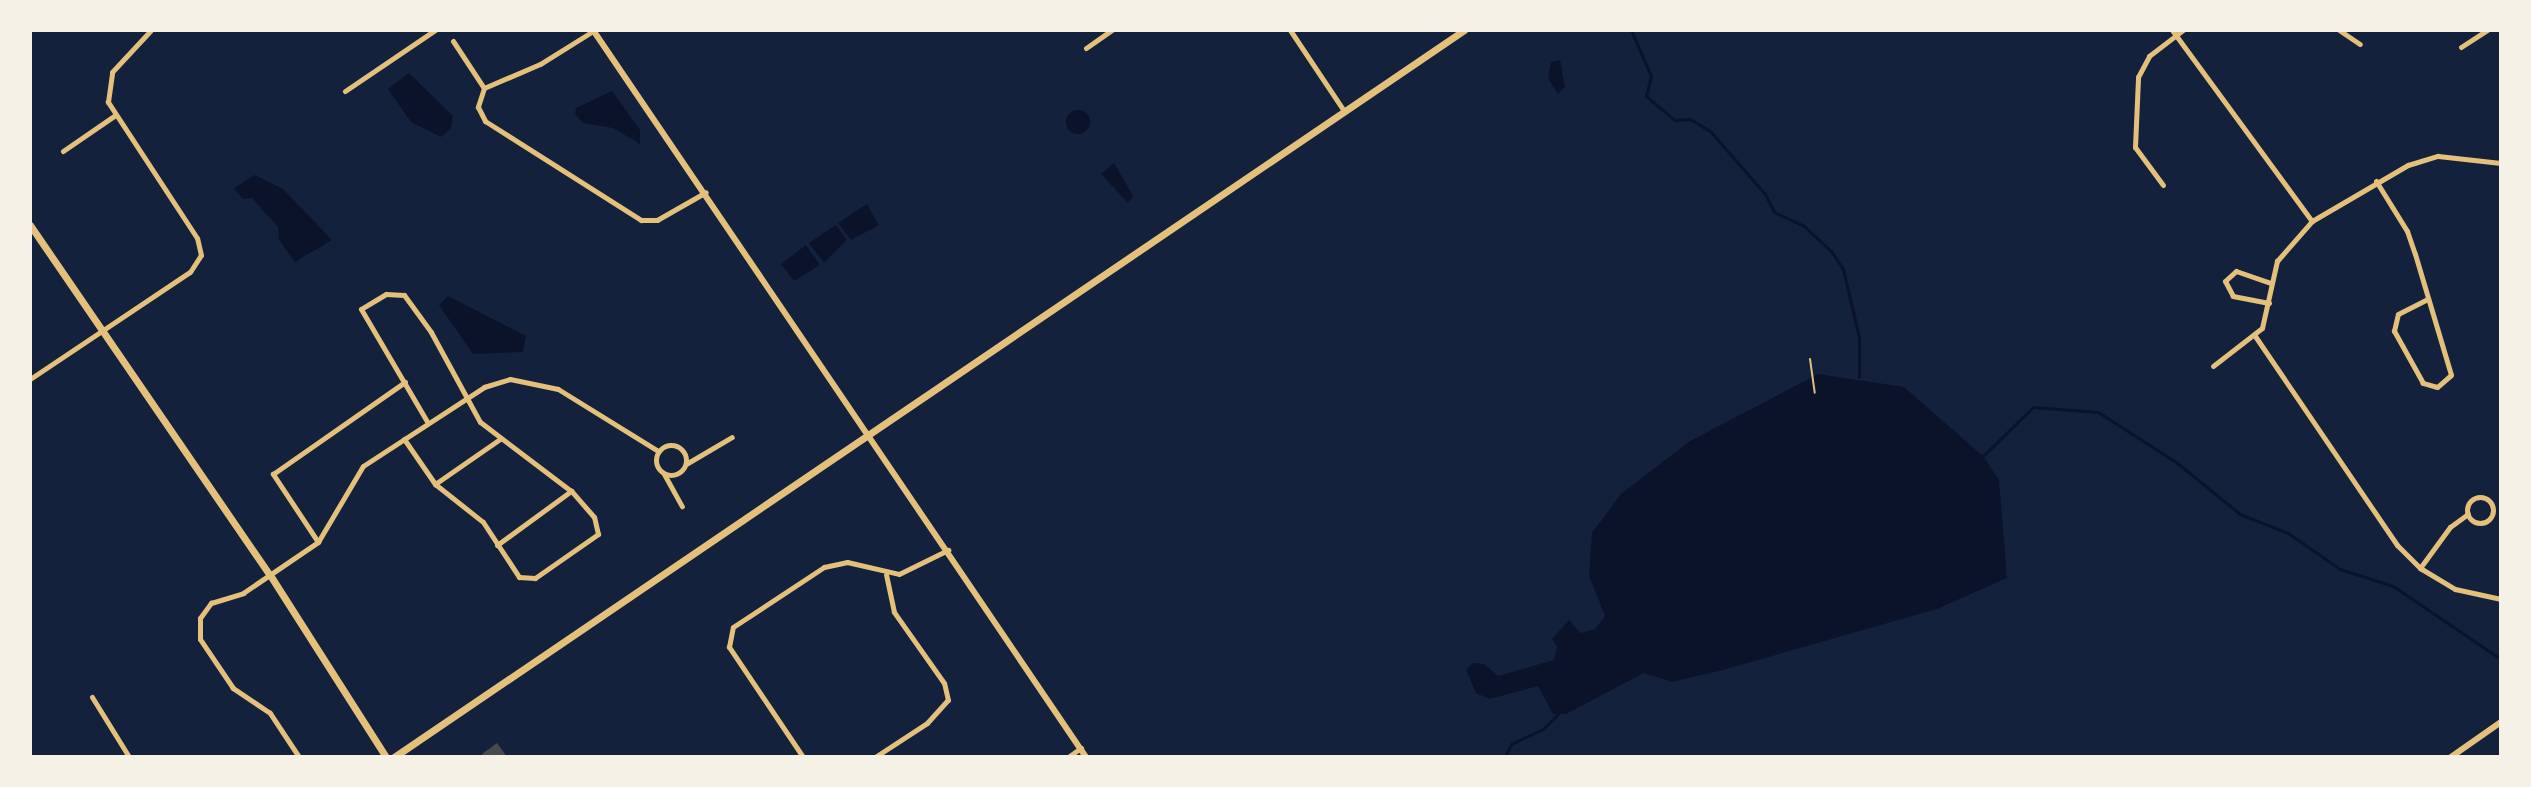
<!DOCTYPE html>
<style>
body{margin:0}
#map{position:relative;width:2531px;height:787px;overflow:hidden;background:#14213d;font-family:Quicksand,sans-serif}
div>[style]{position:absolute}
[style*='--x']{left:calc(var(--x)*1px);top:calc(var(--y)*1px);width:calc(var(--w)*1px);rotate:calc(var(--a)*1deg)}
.water>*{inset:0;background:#0b132b}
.round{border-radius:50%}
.stream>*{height:3px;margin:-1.5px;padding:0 1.5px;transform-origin:1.5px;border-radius:1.5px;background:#0b132b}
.building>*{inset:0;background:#48494c}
.path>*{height:2px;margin:-1px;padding:0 1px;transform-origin:1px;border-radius:1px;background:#e5c07b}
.minor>*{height:5px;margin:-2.5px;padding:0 2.5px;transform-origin:2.5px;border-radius:2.5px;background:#e5c07b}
.minor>.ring{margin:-2.5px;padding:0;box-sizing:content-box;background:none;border:5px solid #e5c07b;border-radius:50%}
.tertiary>*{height:6px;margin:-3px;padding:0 3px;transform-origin:3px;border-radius:3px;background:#e5c07b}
.secondary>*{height:7px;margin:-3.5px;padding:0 3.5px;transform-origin:3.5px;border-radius:3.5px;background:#e5c07b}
span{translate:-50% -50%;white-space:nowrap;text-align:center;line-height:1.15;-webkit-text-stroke:6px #f6f1e7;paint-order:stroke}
.frame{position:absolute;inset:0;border:32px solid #f6f1e7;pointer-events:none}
</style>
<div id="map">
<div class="water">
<div style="clip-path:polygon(1560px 60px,1565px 87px,1558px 94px,1548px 78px,1551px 62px)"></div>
<div style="clip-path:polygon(409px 73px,453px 116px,451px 128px,441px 137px,411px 122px,388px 89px)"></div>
<div style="clip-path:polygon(612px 91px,640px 130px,640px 144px,613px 128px,583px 123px,575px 114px,576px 108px)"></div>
<div class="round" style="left:1066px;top:110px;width:24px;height:24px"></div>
<div style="clip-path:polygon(1114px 163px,1133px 196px,1128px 203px,1101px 174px)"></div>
<div style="clip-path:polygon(255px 175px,283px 189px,332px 240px,295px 262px,279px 240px,278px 227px,252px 198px,243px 199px,234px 188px)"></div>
<div style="clip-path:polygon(867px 204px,879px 225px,851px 240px,838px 223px)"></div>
<div style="clip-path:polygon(836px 225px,847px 240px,824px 263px,809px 243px)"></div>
<div style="clip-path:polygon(806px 245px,820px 265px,794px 281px,781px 264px)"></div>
<div style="clip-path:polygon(448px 296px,526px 336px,523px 352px,473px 354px,439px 305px)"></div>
<div style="clip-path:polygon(1818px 374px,1904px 387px,1983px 456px,1999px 480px,2007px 578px,1937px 609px,1723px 670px,1672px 682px,1644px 673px,1566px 714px,1553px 714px,1538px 686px,1490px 699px,1476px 693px,1466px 670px,1473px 663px,1484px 664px,1498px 676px,1554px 660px,1557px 647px,1552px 639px,1569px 620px,1581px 633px,1595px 629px,1605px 616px,1589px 576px,1592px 533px,1621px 494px,1690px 441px)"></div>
</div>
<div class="stream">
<div style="--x:1631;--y:30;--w:50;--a:66.5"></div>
<div style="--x:1651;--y:76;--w:21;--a:104"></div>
<div style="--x:1646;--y:96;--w:38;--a:40"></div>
<div style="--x:1675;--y:120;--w:15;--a:-4"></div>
<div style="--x:1690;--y:119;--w:23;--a:31"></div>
<div style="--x:1710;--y:131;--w:84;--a:48.9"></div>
<div style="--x:1765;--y:194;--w:20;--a:63"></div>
<div style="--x:1774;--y:212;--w:33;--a:25"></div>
<div style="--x:1804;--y:226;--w:37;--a:43"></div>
<div style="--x:1831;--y:251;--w:22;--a:56"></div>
<div style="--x:1843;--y:269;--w:70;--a:76.8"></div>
<div style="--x:1859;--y:337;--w:40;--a:90"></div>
<div style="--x:1983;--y:456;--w:70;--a:-44.4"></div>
<div style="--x:2033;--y:407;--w:65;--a:4.4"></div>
<div style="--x:2098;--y:412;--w:93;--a:32.7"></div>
<div style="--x:2176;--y:462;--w:82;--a:39.1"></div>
<div style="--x:2240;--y:514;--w:52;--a:21.6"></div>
<div style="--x:2288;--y:533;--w:63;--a:34.7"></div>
<div style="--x:2340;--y:569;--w:56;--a:17.8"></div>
<div style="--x:2393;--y:586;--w:130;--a:34.1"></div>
<div style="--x:1505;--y:757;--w:14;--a:-65"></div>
<div style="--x:1511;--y:744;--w:35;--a:-25"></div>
<div style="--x:1543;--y:729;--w:21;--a:-45"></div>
</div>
<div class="building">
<div style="clip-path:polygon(497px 743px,507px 757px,485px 757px,482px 754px)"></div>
</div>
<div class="path">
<div style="--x:1810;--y:359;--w:34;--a:82"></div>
</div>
<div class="minor">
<div style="--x:1290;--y:30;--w:97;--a:56.3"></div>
<div style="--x:2172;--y:30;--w:237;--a:53.8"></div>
<div style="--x:2339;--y:30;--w:25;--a:34"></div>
<div style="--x:593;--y:31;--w:62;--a:148.1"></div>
<div style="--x:540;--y:64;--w:61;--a:156.8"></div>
<div style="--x:484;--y:88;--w:20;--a:108"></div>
<div style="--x:478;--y:107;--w:16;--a:63"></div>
<div style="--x:485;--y:121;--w:185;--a:32.4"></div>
<div style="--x:641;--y:220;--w:16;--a:0"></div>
<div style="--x:657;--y:220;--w:56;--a:-29.7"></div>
<div style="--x:453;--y:41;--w:56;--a:56.6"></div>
<div style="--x:2461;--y:47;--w:31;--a:-33"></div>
<div style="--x:1086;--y:48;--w:32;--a:-35"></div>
<div style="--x:345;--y:91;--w:109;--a:-34.1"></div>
<div style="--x:63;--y:151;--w:62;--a:-34.5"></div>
<div style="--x:2376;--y:181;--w:59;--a:58.2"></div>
<div style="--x:2407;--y:231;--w:24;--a:71"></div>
<div style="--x:2415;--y:254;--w:126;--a:73.4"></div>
<div style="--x:2451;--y:375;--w:18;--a:139"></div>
<div style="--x:2437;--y:387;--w:15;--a:-164"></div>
<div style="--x:2423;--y:383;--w:60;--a:-119.1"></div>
<div style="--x:2394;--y:331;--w:17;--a:-77"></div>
<div style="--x:2398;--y:314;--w:31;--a:-27"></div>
<div style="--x:2163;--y:185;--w:47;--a:-126.4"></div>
<div style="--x:2135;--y:147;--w:70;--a:-87.5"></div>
<div style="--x:2138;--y:77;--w:24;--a:-62"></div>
<div style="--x:2149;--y:56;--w:43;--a:-37.4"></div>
<div style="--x:2269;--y:303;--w:37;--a:-169"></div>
<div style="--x:2233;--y:296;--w:17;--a:-118"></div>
<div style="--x:2225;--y:281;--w:15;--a:-42"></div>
<div style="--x:2236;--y:271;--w:37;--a:19"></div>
<div style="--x:2255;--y:336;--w:253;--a:55.8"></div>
<div style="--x:2397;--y:545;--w:33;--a:45"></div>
<div style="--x:2420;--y:568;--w:41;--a:31"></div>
<div style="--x:2455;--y:589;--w:47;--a:12.3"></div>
<div style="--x:2213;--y:366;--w:62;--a:-37.8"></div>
<div style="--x:2262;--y:328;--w:69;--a:-77.4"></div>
<div style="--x:2277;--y:261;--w:53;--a:-48.8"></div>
<div style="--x:2312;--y:221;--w:111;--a:-30.3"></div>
<div style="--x:2408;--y:165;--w:31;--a:-17"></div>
<div style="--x:2438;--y:156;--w:63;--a:6.3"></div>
<div style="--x:30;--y:379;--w:192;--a:-33.8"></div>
<div style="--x:190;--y:272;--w:20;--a:-57"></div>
<div style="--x:201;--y:255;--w:17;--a:-103"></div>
<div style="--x:197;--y:238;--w:163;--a:-123.2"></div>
<div style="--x:108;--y:102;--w:30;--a:-82"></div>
<div style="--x:112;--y:72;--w:57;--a:-47.1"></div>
<div style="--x:404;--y:439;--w:55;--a:55.4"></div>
<div style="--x:435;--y:484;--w:61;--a:38.4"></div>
<div style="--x:483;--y:522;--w:66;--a:56.8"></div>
<div style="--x:519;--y:577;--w:16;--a:4"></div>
<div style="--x:535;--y:578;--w:77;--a:-34.9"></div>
<div style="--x:598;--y:534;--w:17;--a:-103"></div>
<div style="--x:594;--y:517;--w:35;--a:-131"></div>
<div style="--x:571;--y:491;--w:114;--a:-142.8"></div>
<div style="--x:480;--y:422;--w:102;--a:-118.6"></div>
<div style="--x:431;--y:332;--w:46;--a:-126.1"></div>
<div style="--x:404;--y:295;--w:18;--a:-177"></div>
<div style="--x:386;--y:294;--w:29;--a:149"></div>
<div style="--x:361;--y:309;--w:132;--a:59.6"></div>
<div class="ring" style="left:656px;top:445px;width:25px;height:25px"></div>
<div style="--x:686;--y:464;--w:53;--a:-30.4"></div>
<div style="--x:664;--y:474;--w:37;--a:61"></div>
<div style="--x:435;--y:484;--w:79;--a:-34.7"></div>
<div class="ring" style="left:2467px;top:497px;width:21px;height:21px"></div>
<div style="--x:318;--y:542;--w:82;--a:-123.5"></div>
<div style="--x:273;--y:474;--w:161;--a:-34.9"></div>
<div style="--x:497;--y:545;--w:92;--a:-36.1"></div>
<div style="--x:2420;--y:568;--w:51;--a:-53.8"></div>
<div style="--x:2450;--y:527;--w:22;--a:-36"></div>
<div style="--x:92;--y:697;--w:70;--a:58.3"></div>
<div style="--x:299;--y:757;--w:53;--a:-123.4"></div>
<div style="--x:270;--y:713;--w:45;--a:-146"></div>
<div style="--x:233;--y:688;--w:59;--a:-124"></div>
<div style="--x:200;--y:639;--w:21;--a:-90"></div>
<div style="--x:200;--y:618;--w:19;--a:-54"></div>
<div style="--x:211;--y:603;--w:34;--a:-17"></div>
<div style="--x:243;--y:593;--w:91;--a:-34.2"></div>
<div style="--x:318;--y:542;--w:88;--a:-59.4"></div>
<div style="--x:363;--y:466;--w:145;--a:-33.1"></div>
<div style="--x:484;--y:387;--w:27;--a:-17"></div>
<div style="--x:510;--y:379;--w:49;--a:11.8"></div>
<div style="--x:558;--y:389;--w:118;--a:31.8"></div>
<div style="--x:803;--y:757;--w:133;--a:-123.9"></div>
<div style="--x:729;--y:647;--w:20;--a:-79"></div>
<div style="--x:733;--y:627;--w:109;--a:-33.4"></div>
<div style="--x:824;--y:567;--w:24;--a:-12"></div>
<div style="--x:847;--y:562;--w:53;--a:13"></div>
<div style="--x:899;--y:574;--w:55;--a:-26.1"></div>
<div style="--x:875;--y:757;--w:62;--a:-33.2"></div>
<div style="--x:927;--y:723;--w:31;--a:-48"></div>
<div style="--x:948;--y:700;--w:17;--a:-103"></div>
<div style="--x:944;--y:683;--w:87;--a:-125.2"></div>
<div style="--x:894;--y:612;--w:38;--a:-102"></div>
<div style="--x:1068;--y:757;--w:16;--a:-35"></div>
</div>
<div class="tertiary">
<div style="--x:593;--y:30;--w:878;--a:55.86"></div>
<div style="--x:2451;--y:757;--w:61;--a:-35"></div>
</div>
<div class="secondary">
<div style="--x:30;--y:225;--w:424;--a:55.6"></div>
<div style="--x:270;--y:575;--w:216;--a:57.5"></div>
<div style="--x:394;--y:757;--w:1294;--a:-34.19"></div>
</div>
<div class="frame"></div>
</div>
